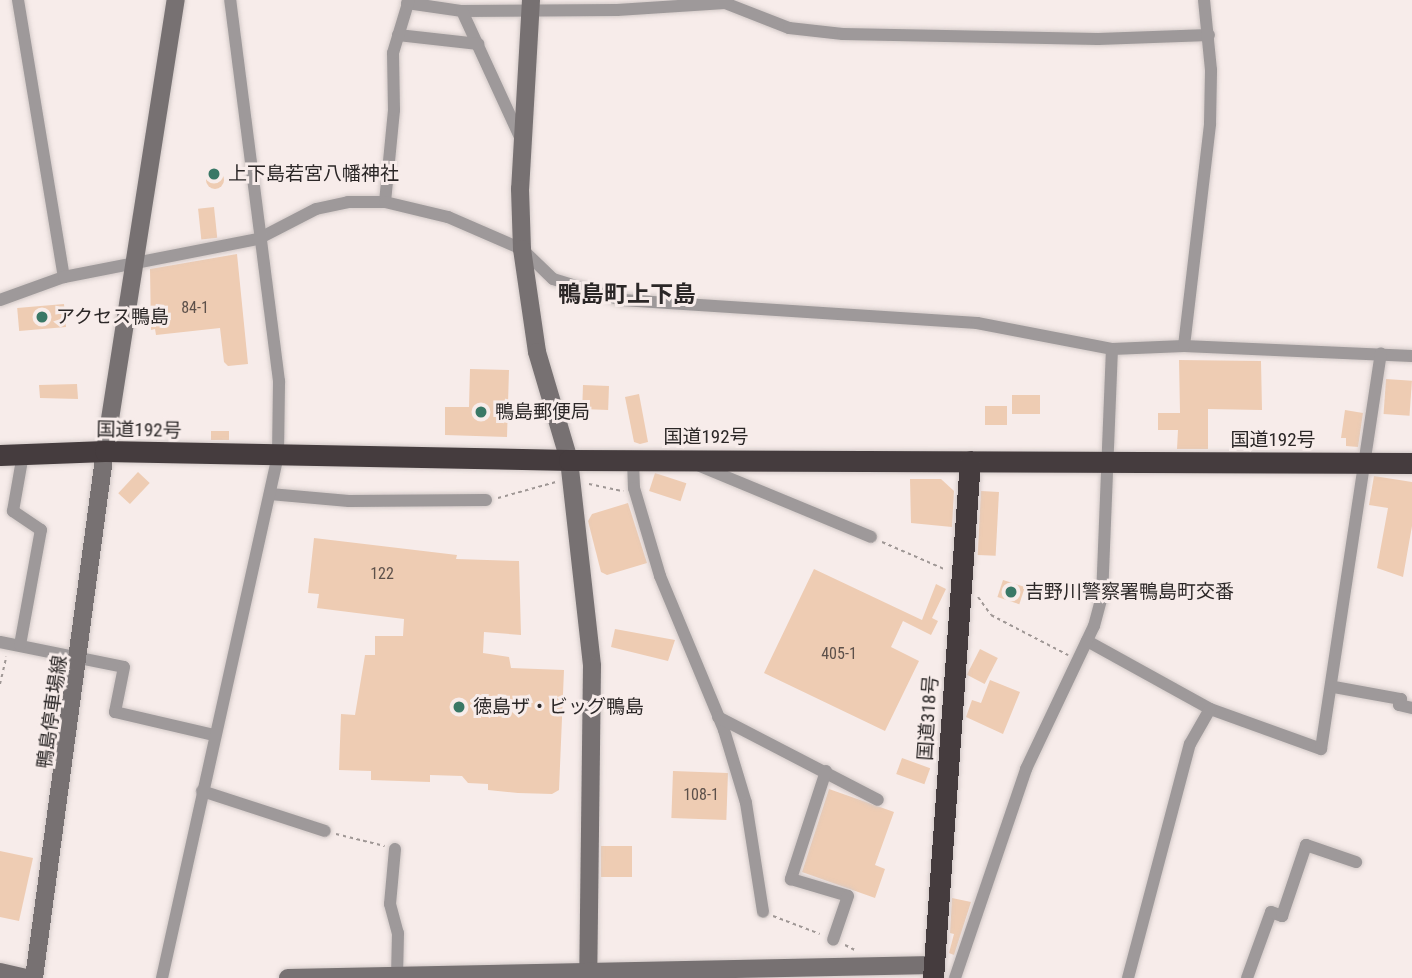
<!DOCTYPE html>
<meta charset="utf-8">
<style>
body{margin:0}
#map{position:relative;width:1412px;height:978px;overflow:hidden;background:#f7ecea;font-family:"Roboto Condensed","Noto Sans JP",sans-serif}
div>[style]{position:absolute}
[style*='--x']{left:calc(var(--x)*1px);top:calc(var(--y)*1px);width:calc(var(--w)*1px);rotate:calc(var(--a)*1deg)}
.building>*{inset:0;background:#eeccb3;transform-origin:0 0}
.round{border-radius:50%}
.path>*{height:2px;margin-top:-1px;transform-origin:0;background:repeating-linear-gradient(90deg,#9f9795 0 3.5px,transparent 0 7px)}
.roads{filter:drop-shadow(0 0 2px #d2c9c7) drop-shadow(0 0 2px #d2c9c7)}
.street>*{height:12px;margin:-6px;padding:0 6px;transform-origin:6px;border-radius:6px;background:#9e999a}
.secondary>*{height:18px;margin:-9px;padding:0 9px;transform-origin:9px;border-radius:9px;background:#777172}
.highway>*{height:21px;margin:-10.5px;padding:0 10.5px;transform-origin:10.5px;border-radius:10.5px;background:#453c3e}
.dots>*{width:19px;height:19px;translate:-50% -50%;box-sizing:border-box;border:4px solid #f7ecea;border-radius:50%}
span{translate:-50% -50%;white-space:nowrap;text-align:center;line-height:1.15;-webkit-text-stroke:6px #f7ecea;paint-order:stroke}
.number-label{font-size:16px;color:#5c504a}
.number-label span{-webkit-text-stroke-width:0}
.poi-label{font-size:19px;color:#2b2727}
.left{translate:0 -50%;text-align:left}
.street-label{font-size:19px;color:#2b2727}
.quarter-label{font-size:23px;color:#2b2727;font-weight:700}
</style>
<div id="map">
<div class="building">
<div class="round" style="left:206px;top:171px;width:18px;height:18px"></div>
<div style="left:214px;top:207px;width:31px;height:16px;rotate:84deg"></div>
<div style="clip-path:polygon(237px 254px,248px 364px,228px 366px,224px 362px,220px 328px,156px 335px,155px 329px,151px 330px,150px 269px)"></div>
<div style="left:64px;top:304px;width:23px;height:47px;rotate:85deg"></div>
<div style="clip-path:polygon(1179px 360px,1261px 361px,1262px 410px,1208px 409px,1208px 449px,1177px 449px,1178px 430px,1158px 430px,1158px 413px,1180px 413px)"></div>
<div style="clip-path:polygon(470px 369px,509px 370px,507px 437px,445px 435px,445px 407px,469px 407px)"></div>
<div style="left:1386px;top:379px;width:26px;height:35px;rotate:4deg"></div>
<div style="clip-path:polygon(77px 384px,78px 399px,40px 398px,39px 385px)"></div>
<div style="left:583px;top:385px;width:26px;height:24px;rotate:2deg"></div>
<div style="clip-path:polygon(639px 394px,648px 442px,640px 444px,634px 442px,625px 397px)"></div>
<div style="left:1012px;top:395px;width:28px;height:19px"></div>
<div style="left:985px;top:406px;width:22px;height:19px"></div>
<div style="clip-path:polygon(1345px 410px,1363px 413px,1358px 447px,1346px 446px,1346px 438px,1341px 438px)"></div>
<div style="left:211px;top:431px;width:18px;height:9px"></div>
<div style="left:138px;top:472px;width:16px;height:29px;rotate:43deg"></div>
<div style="left:655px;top:473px;width:33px;height:19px;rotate:18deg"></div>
<div style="clip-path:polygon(1374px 476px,1412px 482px,1412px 526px,1403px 577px,1377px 568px,1388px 508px,1369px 505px)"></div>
<div style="clip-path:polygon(910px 479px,941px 479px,954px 491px,952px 527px,911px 523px)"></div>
<div style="left:981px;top:491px;width:18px;height:64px;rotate:3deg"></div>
<div style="clip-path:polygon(628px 503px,647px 563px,607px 575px,601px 572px,588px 521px,592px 514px)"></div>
<div style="clip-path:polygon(314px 538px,457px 555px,456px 559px,519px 561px,521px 635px,484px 632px,483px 653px,509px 657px,511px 668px,564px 670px,559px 790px,552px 794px,518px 793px,488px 790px,488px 784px,468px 783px,462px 776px,430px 775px,430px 782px,371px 780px,371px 771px,339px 770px,341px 714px,355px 715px,365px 655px,375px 655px,375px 636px,403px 636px,404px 619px,317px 608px,319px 594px,308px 593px)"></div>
<div style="clip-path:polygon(814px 569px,922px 620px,936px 584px,946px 589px,932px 618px,938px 621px,931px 635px,903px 621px,891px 647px,919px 661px,885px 731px,764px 673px)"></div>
<div style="left:1003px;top:580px;width:23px;height:18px;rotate:18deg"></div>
<div style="clip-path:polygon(615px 629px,675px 640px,668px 661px,611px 647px)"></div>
<div style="left:980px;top:649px;width:20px;height:29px;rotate:27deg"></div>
<div style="clip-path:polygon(990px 680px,1020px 692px,1003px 734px,966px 717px,972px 700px,981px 703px)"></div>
<div style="clip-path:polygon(920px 714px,932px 715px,931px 740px,915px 739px)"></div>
<div style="left:902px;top:758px;width:30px;height:17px;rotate:20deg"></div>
<div style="left:673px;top:771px;width:55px;height:47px;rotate:2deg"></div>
<div style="clip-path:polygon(829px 789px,894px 812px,875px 865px,885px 869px,875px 898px,802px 872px)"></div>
<div style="left:632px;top:846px;width:31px;height:31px;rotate:90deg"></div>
<div style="clip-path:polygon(0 851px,33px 858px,19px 921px,0 917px)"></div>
<div style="clip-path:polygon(952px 898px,971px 902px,954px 955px,949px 953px,954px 934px,950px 933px)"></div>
</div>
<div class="path">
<div style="--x:589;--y:484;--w:35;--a:12"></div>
<div style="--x:498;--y:498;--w:60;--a:-15.4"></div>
<div style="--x:882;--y:542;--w:68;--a:23.5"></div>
<div style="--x:978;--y:597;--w:22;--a:54"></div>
<div style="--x:991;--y:615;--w:87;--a:27.5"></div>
<div style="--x:0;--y:684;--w:28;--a:-77"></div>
<div style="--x:336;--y:834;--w:50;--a:13.8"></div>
<div style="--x:773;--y:916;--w:50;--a:21"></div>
<div style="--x:845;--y:945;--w:11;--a:27"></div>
</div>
<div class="roads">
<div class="street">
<div style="--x:18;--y:0;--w:281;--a:80.6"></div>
<div style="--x:407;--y:3;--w:56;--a:8.3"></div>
<div style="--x:462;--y:11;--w:155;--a:-0.4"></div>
<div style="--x:617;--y:10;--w:108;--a:-3.7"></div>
<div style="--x:725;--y:3;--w:69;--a:21.3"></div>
<div style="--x:789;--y:28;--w:54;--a:6.3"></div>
<div style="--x:843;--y:34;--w:255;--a:1.1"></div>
<div style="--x:1098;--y:39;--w:111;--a:-2.1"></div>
<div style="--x:462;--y:11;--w:141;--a:65.3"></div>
<div style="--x:398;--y:35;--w:81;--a:6.4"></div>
<div style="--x:385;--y:202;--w:92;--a:-84.4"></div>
<div style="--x:394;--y:110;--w:57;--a:-91"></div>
<div style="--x:393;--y:53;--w:55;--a:-73.2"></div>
<div style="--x:0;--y:300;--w:68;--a:-19.8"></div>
<div style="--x:64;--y:277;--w:198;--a:-11.1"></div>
<div style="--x:258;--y:239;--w:65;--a:-27.3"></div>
<div style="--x:316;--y:209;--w:33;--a:-12"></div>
<div style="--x:348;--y:202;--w:37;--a:0"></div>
<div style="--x:385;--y:202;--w:65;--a:13.4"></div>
<div style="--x:448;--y:217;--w:81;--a:23.4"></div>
<div style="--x:522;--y:249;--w:43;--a:44.1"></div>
<div style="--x:553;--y:279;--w:72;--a:16.9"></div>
<div style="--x:622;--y:300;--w:356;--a:3.7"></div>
<div style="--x:977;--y:323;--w:137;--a:10.9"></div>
<div style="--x:1112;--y:349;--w:72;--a:-2.4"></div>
<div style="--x:1184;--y:346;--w:228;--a:2.5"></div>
<div style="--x:1184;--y:346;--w:224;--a:-83.3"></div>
<div style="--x:1210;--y:124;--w:54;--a:-88.9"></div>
<div style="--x:1211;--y:70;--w:70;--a:-95.7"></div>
<div style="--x:633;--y:460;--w:28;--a:88"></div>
<div style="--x:634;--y:488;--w:92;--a:73.5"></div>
<div style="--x:660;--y:576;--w:167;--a:67.4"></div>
<div style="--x:724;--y:730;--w:76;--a:73.2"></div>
<div style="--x:746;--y:803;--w:110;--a:81.1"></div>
<div style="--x:700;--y:466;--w:185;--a:22.5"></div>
<div style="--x:270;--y:494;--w:79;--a:5.1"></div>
<div style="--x:349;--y:501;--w:137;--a:-0.4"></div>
<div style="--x:1087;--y:641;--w:141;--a:28.9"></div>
<div style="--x:1210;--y:709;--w:118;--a:19.8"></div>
<div style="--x:1321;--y:749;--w:400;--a:-81.4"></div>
<div style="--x:0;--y:642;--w:126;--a:11.4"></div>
<div style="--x:124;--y:667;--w:46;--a:101.3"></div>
<div style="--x:115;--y:712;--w:102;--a:13.1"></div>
<div style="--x:20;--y:645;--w:117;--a:-79.7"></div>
<div style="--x:41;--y:530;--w:34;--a:-146"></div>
<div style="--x:13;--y:511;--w:58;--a:-80"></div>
<div style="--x:1334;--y:687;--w:68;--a:10.2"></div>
<div style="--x:1401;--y:699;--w:6;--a:108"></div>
<div style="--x:1399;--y:705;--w:13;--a:13"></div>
<div style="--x:718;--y:717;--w:180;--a:27.4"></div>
<div style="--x:826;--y:771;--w:114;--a:108"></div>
<div style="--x:791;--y:879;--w:59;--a:16.6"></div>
<div style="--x:848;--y:896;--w:46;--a:108.8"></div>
<div style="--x:202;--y:791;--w:129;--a:18"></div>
<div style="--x:395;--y:849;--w:55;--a:95.2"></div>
<div style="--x:390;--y:904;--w:30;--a:75"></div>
<div style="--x:398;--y:933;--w:45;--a:91.3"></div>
<div style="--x:162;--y:978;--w:536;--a:-77.49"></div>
<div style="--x:278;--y:455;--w:74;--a:-89.2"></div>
<div style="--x:279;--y:381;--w:384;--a:-97.3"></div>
<div style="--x:955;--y:978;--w:221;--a:-71.2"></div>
<div style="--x:1026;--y:769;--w:158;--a:-64.6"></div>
<div style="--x:1094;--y:626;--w:30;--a:-75"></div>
<div style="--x:1102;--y:597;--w:248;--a:-87.7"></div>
<div style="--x:1128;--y:978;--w:242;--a:-75.2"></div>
<div style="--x:1190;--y:744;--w:40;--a:-60.3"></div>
<div style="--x:1247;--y:978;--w:70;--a:-70"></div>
<div style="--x:1271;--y:912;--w:12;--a:20"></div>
<div style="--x:1282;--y:916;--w:75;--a:-71.3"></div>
<div style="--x:1306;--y:845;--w:53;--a:18.8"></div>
</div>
<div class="secondary">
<div style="--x:531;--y:0;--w:189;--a:93.3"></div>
<div style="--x:520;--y:189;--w:60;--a:88.1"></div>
<div style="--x:522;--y:249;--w:104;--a:81.7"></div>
<div style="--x:537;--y:352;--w:113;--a:73.5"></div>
<div style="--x:569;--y:460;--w:207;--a:83.6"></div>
<div style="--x:592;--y:666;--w:312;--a:90.7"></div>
<div style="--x:0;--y:972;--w:27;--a:13"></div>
<div style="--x:34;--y:978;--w:532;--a:-82.33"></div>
<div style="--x:105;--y:451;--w:457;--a:-81.1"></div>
<div style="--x:288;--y:978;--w:646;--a:-1.15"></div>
</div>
<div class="highway">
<div style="--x:0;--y:455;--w:105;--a:-2.2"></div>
<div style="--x:105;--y:451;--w:464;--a:1.1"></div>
<div style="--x:569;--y:460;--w:843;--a:0.2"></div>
<div style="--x:933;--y:978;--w:518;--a:-85.91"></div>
</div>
</div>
<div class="dots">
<div style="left:214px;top:174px;background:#397866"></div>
<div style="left:42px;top:317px;background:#397866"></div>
<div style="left:481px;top:412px;background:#397866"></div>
<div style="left:1011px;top:592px;background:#397866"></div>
<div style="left:459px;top:707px;background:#397866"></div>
</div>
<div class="number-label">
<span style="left:195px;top:308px">84-1</span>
<span style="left:382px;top:574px">122</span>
<span style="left:839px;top:654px">405-1</span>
<span style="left:701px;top:795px">108-1</span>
</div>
<div class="poi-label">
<span class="left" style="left:228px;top:174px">上下島若宮八幡神社</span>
<span class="left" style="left:56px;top:317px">アクセス鴨島</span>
<span class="left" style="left:495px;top:412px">鴨島郵便局</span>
<span class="left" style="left:1025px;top:592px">吉野川警察署鴨島町交番</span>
<span class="left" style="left:473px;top:707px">徳島ザ・ビッグ鴨島</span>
</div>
<div class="street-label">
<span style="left:139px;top:430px;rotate:1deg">国道192号</span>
<span style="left:706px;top:437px">国道192号</span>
<span style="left:1273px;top:440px">国道192号</span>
<span style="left:52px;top:712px;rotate:-82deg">鴨島停車場線</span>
<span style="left:928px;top:718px;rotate:-86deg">国道318号</span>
</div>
<div class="quarter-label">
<span style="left:627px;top:295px">鴨島町上下島</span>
</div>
</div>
